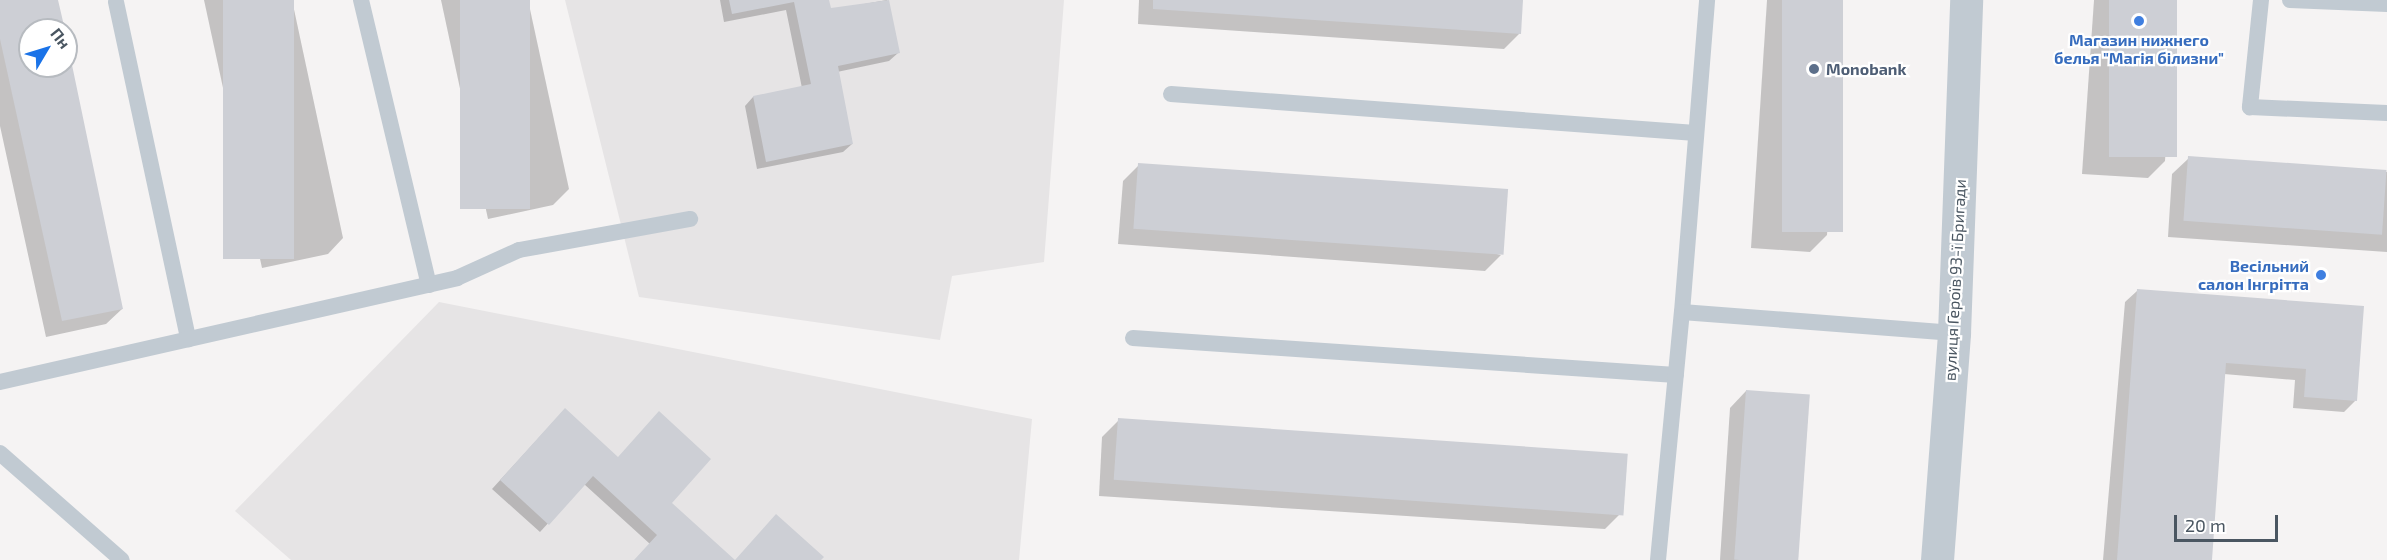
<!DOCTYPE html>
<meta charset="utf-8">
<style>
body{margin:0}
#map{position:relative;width:2387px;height:560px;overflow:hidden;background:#f5f3f3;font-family:"Exo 2",sans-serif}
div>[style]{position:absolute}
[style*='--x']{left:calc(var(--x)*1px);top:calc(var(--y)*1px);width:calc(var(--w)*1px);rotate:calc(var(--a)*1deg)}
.education>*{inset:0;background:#e6e4e5}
.shadow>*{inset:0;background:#0003}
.building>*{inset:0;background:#cdcfd5;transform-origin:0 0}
.service>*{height:16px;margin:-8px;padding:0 8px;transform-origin:8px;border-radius:8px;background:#c1cad2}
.tertiary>*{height:33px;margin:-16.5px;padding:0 16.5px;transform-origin:16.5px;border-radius:16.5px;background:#c1cad2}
.dots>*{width:16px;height:16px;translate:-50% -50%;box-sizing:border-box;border:3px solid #fff;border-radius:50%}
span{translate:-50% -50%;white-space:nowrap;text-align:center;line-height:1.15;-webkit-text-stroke:4.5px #fff;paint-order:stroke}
.shop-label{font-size:16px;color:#366cbe;font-weight:700}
.right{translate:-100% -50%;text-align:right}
.service-label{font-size:16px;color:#4e5e75;font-weight:700}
.left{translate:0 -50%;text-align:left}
.street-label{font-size:16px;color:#4a5661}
.north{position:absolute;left:18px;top:18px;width:60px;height:60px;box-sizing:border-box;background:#fff;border:2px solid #b7bbc0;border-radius:50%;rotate:52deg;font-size:16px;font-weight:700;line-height:24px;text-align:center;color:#4a5661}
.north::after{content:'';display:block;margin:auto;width:21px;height:27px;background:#1a73e8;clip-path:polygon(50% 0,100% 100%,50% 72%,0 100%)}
.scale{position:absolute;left:2174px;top:515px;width:104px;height:27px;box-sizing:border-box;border:3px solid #4a5661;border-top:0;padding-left:8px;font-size:18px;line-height:21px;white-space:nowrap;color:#4a5661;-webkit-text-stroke:4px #fff;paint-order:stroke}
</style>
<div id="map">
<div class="education">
<div style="clip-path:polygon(565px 0,1064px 0,1044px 262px,952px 276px,940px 340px,639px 297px)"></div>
<div style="clip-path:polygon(439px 302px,1032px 419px,1019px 560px,291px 560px,235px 511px)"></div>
</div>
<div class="shadow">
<div style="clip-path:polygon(0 0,57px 0,63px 30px,30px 30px,30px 66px,66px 66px,66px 44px,122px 309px,106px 324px,46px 337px,0 126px)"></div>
<div style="clip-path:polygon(204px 0,292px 0,343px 238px,328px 254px,262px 268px)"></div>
<div style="clip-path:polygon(441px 0,528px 0,569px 189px,553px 205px,488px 219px)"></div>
<div style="clip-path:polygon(720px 0,828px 0,830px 10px,887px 0,898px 53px,889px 61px,837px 72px,852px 144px,843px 152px,757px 169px,745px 106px,753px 97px,802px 88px,786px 10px,724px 22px)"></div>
<div style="clip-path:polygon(1139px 0,1522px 0,1520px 33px,1504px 49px,1138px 24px)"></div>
<div style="clip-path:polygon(1767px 0,1842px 0,1827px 235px,1810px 252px,1751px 248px)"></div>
<div style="clip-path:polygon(2094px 0,2175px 0,2165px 161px,2148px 178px,2082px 174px)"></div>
<div style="clip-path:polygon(2189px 158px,2387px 172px,2387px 252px,2168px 237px,2172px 174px)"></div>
<div style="clip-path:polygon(1139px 165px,1501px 255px,1485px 271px,1118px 244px,1123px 181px)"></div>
<div style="clip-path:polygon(2137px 291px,2363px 308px,2356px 400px,2344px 412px,2293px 408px,2295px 380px,2224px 374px,2210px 560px,2103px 560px,2125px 302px)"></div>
<div style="clip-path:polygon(1746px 391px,1797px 560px,1720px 560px,1730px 408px)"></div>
<div style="clip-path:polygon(556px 419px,670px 503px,733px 560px,635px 560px,650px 544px,584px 484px,540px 532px,492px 489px)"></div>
<div style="clip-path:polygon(1119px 420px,1622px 512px,1605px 529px,1099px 496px,1102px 437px)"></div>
</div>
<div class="building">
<div style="clip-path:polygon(0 0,58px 0,65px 30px,30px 30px,30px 66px,66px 66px,67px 41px,123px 309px,62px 321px,0 39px)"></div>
<div style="left:223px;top:0;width:71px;height:259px"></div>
<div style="left:460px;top:0;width:70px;height:209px"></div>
<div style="clip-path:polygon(729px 0,829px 0,831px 8px,889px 0,900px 53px,838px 66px,853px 144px,766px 162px,753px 96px,811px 84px,794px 2px,732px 14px)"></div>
<div style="clip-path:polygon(1153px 0,1523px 0,1521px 34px,1153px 9px)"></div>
<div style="left:1782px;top:0;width:61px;height:232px"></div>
<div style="left:2109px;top:0;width:68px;height:157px"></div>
<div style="left:2188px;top:156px;width:199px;height:65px;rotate:4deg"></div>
<div style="left:1138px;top:163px;width:371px;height:66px;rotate:4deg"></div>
<div style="clip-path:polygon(2137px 289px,2364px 306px,2357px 401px,2304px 397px,2306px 369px,2226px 363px,2212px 560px,2117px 560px)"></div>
<div style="left:1746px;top:390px;width:64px;height:170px;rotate:4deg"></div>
<div style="clip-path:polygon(565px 408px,618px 457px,659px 411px,711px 459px,672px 503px,735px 560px,776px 514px,824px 557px,821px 560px,634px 560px,657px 535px,593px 476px,549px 525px,500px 480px)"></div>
<div style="left:1118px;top:418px;width:511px;height:62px;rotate:4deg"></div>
</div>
<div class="service">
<div style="--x:361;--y:0;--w:293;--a:76.6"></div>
<div style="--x:2261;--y:0;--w:108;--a:95.9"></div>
<div style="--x:2250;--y:107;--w:137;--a:2.5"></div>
<div style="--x:2290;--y:0;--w:97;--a:2.4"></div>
<div style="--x:116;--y:2;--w:345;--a:77.9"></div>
<div style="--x:1171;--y:94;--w:526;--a:4.25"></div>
<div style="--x:1682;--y:312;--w:313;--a:-85.4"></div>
<div style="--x:1133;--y:338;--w:544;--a:3.9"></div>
<div style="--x:0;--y:382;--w:469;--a:-12.8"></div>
<div style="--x:457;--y:278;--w:68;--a:-24.3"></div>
<div style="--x:519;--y:250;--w:174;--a:-10.3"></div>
<div style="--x:0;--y:453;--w:162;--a:41.3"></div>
<div style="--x:1658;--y:560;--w:249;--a:-84.5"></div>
<div style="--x:1682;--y:312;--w:273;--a:4.4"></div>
</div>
<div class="tertiary">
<div style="--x:1937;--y:560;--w:228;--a:-85.7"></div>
<div style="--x:1954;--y:333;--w:333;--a:-87.9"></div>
</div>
<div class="dots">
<div style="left:2139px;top:21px;background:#3f7fe0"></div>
<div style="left:1814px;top:69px;background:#5c6f8a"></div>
<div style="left:2321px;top:275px;background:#3f7fe0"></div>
</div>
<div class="shop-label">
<span style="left:2139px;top:49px">Магазин нижнего<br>белья "Магія білизни"</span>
<span class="right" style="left:2309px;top:275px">Весільний<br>салон Інгрітта</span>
</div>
<div class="service-label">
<span class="left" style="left:1826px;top:69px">Monobank</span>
</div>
<div class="street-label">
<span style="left:1955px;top:280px;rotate:-87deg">вулиця Героїв 93-ї Бригади</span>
</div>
<div class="north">Пн</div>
<div class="scale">20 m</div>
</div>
